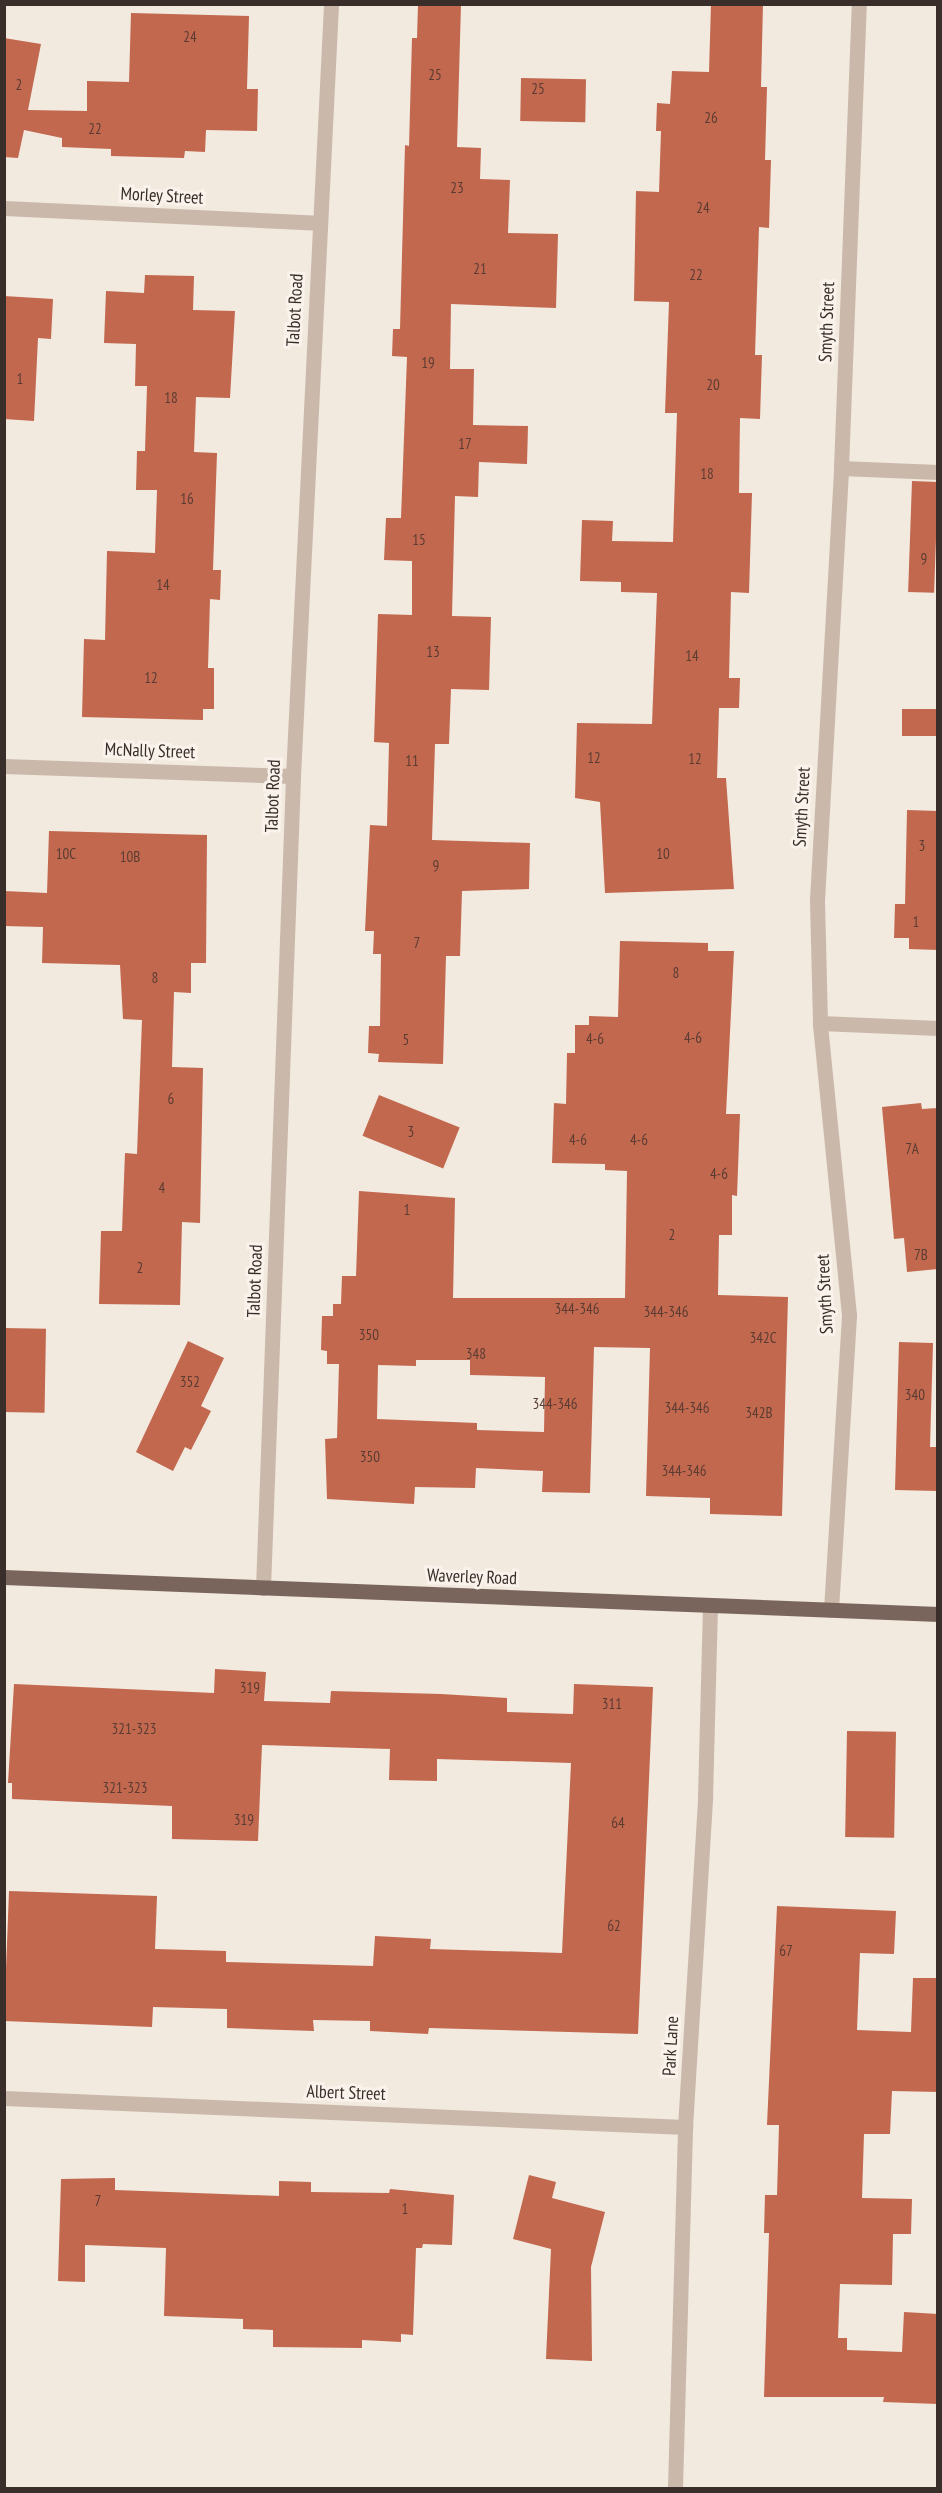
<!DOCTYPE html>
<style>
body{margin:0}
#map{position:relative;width:942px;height:2493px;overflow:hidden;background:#f2e9df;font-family:"PT Sans Narrow",sans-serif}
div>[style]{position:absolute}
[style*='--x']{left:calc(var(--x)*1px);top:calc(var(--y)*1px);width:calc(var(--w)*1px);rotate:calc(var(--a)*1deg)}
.building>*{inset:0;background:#c2684e;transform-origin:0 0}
.street>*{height:15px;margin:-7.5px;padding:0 7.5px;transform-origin:7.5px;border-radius:7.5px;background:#cab9ab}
.primary>*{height:15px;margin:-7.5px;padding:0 7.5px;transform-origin:7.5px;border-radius:7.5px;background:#7a655c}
span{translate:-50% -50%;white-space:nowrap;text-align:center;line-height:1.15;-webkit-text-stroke:6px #faf3ec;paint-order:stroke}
.number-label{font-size:15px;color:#5b3c33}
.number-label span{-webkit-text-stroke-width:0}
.street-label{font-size:18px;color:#392e2a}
.frame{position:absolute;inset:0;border:6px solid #392e2a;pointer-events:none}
</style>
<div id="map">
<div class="building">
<div style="clip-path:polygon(418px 4px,461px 4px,457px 147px,481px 148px,480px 179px,510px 180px,508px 233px,558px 234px,556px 308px,451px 304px,450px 369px,474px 369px,473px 425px,528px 426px,527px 464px,479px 462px,478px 497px,455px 496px,452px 616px,491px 617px,489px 690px,451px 689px,449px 744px,435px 744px,432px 840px,530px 843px,529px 889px,462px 891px,460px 956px,446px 956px,443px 1064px,378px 1062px,379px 1054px,368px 1053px,369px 1026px,380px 1026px,381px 954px,373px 954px,374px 931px,365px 931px,370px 825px,387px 826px,389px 743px,374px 742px,378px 614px,412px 615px,412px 561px,384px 560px,386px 518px,401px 518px,407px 357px,392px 356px,393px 329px,400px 329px,405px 145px,409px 146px,412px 38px,417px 38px)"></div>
<div style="clip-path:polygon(711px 4px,763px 4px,761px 87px,767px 87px,765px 160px,771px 160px,769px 228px,759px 227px,755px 355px,762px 355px,760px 419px,740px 418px,739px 493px,752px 493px,749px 593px,731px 592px,729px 678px,740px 678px,739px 708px,719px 708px,717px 778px,726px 778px,734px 889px,605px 893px,600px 802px,575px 798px,577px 723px,652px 724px,657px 593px,621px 592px,621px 582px,580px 581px,582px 520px,613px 521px,612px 541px,673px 542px,677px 413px,665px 413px,669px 302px,634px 301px,636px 191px,659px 192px,661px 131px,656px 131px,657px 103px,670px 104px,672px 71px,709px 72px)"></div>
<div style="clip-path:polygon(131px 13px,249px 16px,247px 89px,258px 89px,257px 131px,206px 130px,205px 152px,185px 151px,184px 158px,111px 156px,111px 149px,62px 147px,62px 138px,24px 130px,18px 158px,4px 157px,4px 38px,41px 44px,28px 110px,87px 111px,87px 81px,129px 82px)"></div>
<div style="left:521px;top:78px;width:65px;height:43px;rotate:1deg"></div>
<div style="clip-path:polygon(145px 275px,194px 276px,193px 310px,235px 311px,230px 398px,196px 397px,194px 452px,217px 453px,213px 570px,221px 570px,220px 600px,210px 599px,208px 668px,214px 668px,214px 709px,203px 709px,203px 720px,82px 717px,84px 639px,105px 640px,107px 551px,155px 553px,157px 490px,136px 490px,137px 451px,145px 451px,147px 386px,135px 386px,136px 344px,104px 343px,106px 291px,144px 293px)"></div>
<div style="clip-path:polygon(4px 296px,53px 299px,51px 339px,38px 338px,34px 421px,4px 419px)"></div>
<div style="left:912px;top:481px;width:26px;height:111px;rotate:2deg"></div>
<div style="left:902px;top:709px;width:36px;height:27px"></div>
<div style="clip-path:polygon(907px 810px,938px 811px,938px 950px,909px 949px,909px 938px,894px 938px,895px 904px,905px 904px)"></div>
<div style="clip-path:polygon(49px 831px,207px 835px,206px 963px,191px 963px,191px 993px,174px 992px,172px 1067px,203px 1068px,200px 1223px,182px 1222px,180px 1305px,99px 1304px,101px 1231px,122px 1231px,125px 1153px,137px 1154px,142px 1020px,123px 1019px,120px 965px,42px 963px,43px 927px,4px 926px,4px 891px,47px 893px)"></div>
<div style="clip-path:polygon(evenodd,620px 941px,708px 943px,708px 951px,734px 951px,726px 1114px,740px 1114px,737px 1196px,732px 1195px,732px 1235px,719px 1235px,718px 1295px,788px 1297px,782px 1516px,710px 1514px,710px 1498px,646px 1496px,650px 1348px,594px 1347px,590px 1493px,542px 1492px,543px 1471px,476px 1468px,475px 1488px,415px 1487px,414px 1504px,327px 1499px,325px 1439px,337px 1438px,339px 1364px,327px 1364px,327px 1351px,321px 1350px,322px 1316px,333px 1316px,333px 1304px,341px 1304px,342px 1276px,356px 1276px,359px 1191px,455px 1198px,453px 1298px,625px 1298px,627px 1171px,605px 1170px,605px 1164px,552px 1163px,554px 1103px,566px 1104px,567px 1053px,575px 1053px,575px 1025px,589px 1025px,589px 1016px,618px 1017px,620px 941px,416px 1360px,470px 1360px,470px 1375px,545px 1377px,544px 1432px,477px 1430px,477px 1423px,377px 1419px,378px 1365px,416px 1366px,416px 1360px)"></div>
<div style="left:379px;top:1095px;width:87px;height:44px;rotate:22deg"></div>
<div style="clip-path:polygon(921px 1103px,922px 1109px,938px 1108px,938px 1269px,907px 1272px,904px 1238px,894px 1239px,882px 1107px)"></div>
<div style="left:4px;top:1328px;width:42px;height:84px;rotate:1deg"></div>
<div style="clip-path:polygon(188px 1341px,224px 1358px,201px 1406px,211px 1411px,191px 1450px,185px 1447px,173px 1471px,136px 1452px)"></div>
<div style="clip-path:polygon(899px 1342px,933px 1343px,930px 1447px,938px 1447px,938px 1491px,895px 1490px)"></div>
<div style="clip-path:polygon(215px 1669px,266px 1672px,264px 1701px,330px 1703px,331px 1691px,441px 1694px,507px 1698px,507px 1712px,573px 1714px,574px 1684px,653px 1687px,638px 2034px,429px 2028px,428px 2034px,370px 2031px,370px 2021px,313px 2020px,314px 2031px,227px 2028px,227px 2009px,153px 2007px,152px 2027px,4px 2021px,9px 1891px,157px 1896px,155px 1949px,226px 1951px,226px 1962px,373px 1966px,375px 1936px,431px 1939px,430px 1949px,562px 1953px,571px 1763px,437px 1759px,437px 1781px,389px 1780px,390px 1749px,262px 1745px,258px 1841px,172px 1839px,172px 1806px,12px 1799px,12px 1783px,8px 1783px,14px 1684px,214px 1693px)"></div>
<div style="left:847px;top:1731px;width:49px;height:106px;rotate:1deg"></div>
<div style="clip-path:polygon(777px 1906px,896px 1911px,894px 1954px,860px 1953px,857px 2030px,911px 2032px,913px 1978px,938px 1978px,938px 2092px,892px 2091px,890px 2134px,864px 2134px,862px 2198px,912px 2199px,911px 2234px,893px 2234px,892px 2285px,840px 2284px,838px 2338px,847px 2338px,847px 2350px,902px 2352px,904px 2312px,938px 2314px,938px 2404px,883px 2402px,884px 2397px,764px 2397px,769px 2233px,764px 2233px,765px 2195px,777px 2195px,779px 2125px,767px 2125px)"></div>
<div style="clip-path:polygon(529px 2175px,556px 2182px,552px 2198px,605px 2212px,591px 2267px,592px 2361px,546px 2359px,551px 2249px,513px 2239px)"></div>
<div style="clip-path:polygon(115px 2178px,115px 2190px,279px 2196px,279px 2181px,311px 2182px,311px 2192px,389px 2193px,390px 2189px,454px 2195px,452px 2245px,423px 2244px,422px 2248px,416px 2248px,413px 2335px,401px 2334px,401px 2342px,362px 2340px,362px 2348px,273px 2347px,273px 2330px,243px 2329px,243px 2319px,164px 2316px,166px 2248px,85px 2245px,85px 2282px,58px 2281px,61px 2179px)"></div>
</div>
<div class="street">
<div style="--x:4;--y:208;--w:314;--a:2.7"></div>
<div style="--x:841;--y:468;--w:97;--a:2.4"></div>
<div style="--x:4;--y:766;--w:289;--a:2"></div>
<div style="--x:820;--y:1023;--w:118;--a:2.4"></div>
<div style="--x:263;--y:1588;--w:813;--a:-87.88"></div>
<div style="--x:293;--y:776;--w:773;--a:-87.18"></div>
<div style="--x:831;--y:1610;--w:296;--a:-86.5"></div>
<div style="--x:849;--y:1315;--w:293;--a:-95.7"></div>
<div style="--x:820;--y:1023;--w:123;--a:-91.4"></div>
<div style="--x:817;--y:900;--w:433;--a:-86.8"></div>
<div style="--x:841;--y:468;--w:464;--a:-87.8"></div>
<div style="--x:4;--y:2098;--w:682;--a:2.44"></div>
<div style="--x:675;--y:2488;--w:361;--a:-88.4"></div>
<div style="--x:685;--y:2127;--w:331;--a:-86.5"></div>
<div style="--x:705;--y:1797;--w:192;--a:-88.5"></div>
</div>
<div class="primary">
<div style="--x:4;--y:1577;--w:935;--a:2.27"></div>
</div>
<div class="number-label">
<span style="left:190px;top:37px">24</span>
<span style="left:435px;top:75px">25</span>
<span style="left:19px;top:85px">2</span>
<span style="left:538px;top:89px">25</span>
<span style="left:711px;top:118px">26</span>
<span style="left:95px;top:129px">22</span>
<span style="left:457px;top:188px">23</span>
<span style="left:703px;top:208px">24</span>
<span style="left:480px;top:269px">21</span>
<span style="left:696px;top:275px">22</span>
<span style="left:428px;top:363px">19</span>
<span style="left:20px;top:379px">1</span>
<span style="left:713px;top:385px">20</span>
<span style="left:171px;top:398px">18</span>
<span style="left:465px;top:444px">17</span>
<span style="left:707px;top:474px">18</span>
<span style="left:187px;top:499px">16</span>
<span style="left:419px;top:540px">15</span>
<span style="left:924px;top:559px">9</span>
<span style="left:163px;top:585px">14</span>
<span style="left:433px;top:652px">13</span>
<span style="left:692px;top:656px">14</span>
<span style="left:151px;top:678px">12</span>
<span style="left:594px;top:758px">12</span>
<span style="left:695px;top:759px">12</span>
<span style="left:412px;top:761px">11</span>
<span style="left:922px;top:846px">3</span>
<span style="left:66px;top:854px">10C</span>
<span style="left:663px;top:854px">10</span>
<span style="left:130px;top:857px">10B</span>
<span style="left:436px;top:866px">9</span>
<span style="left:916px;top:922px">1</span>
<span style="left:417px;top:943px">7</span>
<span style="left:676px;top:973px">8</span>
<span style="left:155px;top:978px">8</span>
<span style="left:693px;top:1038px">4-6</span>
<span style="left:595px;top:1039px">4-6</span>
<span style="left:406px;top:1040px">5</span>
<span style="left:171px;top:1099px">6</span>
<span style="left:411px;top:1132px">3</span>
<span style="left:578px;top:1140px">4-6</span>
<span style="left:639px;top:1140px">4-6</span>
<span style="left:912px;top:1149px">7A</span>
<span style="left:719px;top:1174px">4-6</span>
<span style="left:162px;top:1188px">4</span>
<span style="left:407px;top:1210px">1</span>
<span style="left:672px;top:1235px">2</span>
<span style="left:921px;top:1255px">7B</span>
<span style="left:140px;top:1268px">2</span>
<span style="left:577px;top:1309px">344-346</span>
<span style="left:666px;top:1312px">344-346</span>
<span style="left:369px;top:1335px">350</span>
<span style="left:763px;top:1338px">342C</span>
<span style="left:476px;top:1354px">348</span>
<span style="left:190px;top:1382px">352</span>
<span style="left:915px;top:1395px">340</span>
<span style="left:555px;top:1404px">344-346</span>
<span style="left:687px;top:1408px">344-346</span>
<span style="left:759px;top:1413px">342B</span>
<span style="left:370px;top:1457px">350</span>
<span style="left:684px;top:1471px">344-346</span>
<span style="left:250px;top:1688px">319</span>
<span style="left:612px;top:1704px">311</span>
<span style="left:134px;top:1729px">321-323</span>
<span style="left:125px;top:1788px">321-323</span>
<span style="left:244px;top:1820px">319</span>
<span style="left:618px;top:1823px">64</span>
<span style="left:614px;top:1926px">62</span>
<span style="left:786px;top:1951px">67</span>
<span style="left:98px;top:2201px">7</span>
<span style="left:405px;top:2209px">1</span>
</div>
<div class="street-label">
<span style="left:162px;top:196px;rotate:3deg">Morley Street</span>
<span style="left:295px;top:310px;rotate:-87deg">Talbot Road</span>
<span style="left:827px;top:322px;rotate:-88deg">Smyth Street</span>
<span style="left:150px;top:751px;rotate:2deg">McNally Street</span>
<span style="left:273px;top:796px;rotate:-88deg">Talbot Road</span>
<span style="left:802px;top:807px;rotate:-87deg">Smyth Street</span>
<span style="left:255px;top:1281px;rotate:-88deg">Talbot Road</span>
<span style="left:825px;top:1294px;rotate:-93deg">Smyth Street</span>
<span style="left:472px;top:1577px;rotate:2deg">Waverley Road</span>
<span style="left:671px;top:2046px;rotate:-87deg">Park Lane</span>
<span style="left:346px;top:2093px;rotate:2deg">Albert Street</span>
</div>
<div class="frame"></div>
</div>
